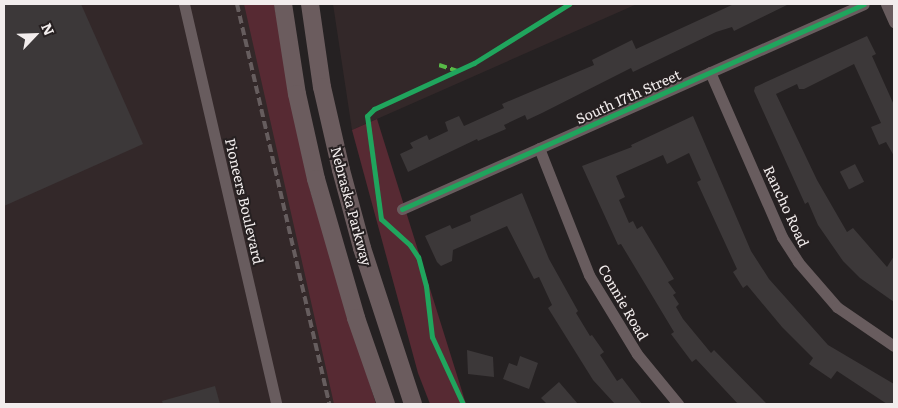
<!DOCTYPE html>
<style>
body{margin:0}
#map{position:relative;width:898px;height:408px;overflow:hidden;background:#252122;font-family:Literata,serif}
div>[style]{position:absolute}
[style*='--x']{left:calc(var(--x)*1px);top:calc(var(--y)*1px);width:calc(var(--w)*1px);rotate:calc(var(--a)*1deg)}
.built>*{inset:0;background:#332829}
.green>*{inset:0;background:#572a33}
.building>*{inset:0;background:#3c3839;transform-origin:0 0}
.minor>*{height:11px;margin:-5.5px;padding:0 5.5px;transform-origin:5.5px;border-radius:5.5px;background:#685c5e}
.primary>*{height:18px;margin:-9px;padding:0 9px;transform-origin:9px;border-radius:9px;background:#6b5c5e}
.rail>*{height:4px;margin-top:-2px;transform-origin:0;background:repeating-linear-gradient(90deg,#665d5e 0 8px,transparent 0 12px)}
.quiet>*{height:4px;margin-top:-2px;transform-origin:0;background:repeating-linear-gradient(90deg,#58b947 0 8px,transparent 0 12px)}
.cycleway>*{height:5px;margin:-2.5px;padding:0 2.5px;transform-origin:2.5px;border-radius:2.5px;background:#20a55d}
span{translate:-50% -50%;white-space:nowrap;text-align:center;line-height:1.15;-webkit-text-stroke:4px #262021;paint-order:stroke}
.street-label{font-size:14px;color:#f2eded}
.frame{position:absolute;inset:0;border:5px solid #f2eded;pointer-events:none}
.north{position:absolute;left:10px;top:10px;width:50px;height:50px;-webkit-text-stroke:4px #262021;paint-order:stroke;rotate:66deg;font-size:14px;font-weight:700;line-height:20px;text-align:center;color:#f2eded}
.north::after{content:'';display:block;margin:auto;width:18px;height:22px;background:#f2eded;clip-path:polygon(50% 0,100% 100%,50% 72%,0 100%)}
</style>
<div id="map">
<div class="built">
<div style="clip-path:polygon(4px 4px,256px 4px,351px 404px,4px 404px)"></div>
<div style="clip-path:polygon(333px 4px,637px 4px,352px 130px)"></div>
</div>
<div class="green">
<div style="clip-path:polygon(244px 4px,274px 4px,310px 190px,376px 404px,334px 404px)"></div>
<div style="clip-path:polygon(377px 119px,466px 404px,430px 404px,418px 373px,352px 130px)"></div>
</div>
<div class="building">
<div style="clip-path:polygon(4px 4px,81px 4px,143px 144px,4px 206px)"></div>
<div style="clip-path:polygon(734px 4px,789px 4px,734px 31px,732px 27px,716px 32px,633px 72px,631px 68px,542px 113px,527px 120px,525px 115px,504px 125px,506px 129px,478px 141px,477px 139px,408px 172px,400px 154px,413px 148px,410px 143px,427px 135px,429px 140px,448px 131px,445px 122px,459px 116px,464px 126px,504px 108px,502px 104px,594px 65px,592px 60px,632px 40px,636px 49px)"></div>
<div style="clip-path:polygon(867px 36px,876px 54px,872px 56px,894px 105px,894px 156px,886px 142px,879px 145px,871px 127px,881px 123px,854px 64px,804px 89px,799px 89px,797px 84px,776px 94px,817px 180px,847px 232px,853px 228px,887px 267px,894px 256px,894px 302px,860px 278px,843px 261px,818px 225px,808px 202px,805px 204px,754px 91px,755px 87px)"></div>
<div style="clip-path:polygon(693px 116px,751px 251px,769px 279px,828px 345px,894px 384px,894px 404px,887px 404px,837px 371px,831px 379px,809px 364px,813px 358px,782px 327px,747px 285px,743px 288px,733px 272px,737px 269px,697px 182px,701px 180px,689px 153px,667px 164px,663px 155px,616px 176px,625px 197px,619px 200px,629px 223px,633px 221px,637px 229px,642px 226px,674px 279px,668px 282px,676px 293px,673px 295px,679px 304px,676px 307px,683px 319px,711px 353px,714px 350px,767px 404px,738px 404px,696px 359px,692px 362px,671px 334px,674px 332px,621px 244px,618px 245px,582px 166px,632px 147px,631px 145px)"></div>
<div style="left:855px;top:164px;width:20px;height:17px;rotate:63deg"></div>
<div style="clip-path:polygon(522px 193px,549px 259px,578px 311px,576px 313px,590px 336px,592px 335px,604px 352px,600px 355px,617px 381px,622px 378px,642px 404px,615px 404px,593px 380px,548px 308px,552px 305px,539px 277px,534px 279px,507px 226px,453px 250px,452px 261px,441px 266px,437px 262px,425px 236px,450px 225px,452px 229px,471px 221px,470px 216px)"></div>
<div style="clip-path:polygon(467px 350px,493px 357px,494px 377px,468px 374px)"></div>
<div style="clip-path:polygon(520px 356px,538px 363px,529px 389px,503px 379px,509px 363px,517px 366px)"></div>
<div style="clip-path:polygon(559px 382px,578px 404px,547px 404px,541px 398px)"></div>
<div style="clip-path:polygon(215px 386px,220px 404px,163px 404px,162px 401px)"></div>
</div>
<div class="minor">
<div style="--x:184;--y:4;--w:410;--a:77"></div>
<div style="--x:886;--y:4;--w:20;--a:66"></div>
<div style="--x:710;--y:72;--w:180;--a:66.4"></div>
<div style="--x:782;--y:237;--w:30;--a:57"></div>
<div style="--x:798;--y:262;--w:60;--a:49.1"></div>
<div style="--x:837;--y:307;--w:69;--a:34.4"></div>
<div style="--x:539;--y:148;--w:136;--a:68.5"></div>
<div style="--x:589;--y:275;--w:92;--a:58.7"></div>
<div style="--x:637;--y:354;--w:65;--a:50.6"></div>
<div style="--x:402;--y:209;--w:505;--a:-23.93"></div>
</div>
<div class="primary">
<div style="--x:283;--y:4;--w:91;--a:81.2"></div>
<div style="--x:297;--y:94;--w:87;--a:77.4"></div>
<div style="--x:316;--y:179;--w:145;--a:73.9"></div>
<div style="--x:356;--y:318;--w:91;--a:70.8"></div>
<div style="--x:310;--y:4;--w:84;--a:81.8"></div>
<div style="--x:322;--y:87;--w:85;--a:77.1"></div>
<div style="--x:341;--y:170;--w:81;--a:74.9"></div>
<div style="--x:362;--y:248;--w:164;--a:71.9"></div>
</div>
<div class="rail">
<div style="--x:237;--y:4;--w:410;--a:77"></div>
</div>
<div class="quiet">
<div style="--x:439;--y:65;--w:20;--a:18"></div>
</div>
<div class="cycleway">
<div style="--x:402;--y:209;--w:505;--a:-23.93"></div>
<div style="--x:463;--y:404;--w:74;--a:-114.8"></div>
<div style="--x:432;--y:337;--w:51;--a:-96.7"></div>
<div style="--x:426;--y:286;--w:30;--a:-105"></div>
<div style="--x:418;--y:257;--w:14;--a:-124"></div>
<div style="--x:410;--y:245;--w:39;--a:-138"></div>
<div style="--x:381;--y:219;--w:104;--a:-97.7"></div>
<div style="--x:367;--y:116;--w:10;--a:-45"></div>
<div style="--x:374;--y:109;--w:110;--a:-24.7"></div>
<div style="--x:474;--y:63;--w:112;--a:-31.8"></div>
</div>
<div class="street-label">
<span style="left:628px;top:96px;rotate:-24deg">South 17th Street</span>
<span style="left:245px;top:201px;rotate:77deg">Pioneers Boulevard</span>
<span style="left:352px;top:206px;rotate:75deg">Nebraska Parkway</span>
<span style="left:787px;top:206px;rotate:65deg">Rancho Road</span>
<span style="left:624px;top:302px;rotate:60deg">Connie Road</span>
</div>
<div class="frame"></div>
<div class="north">N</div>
</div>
